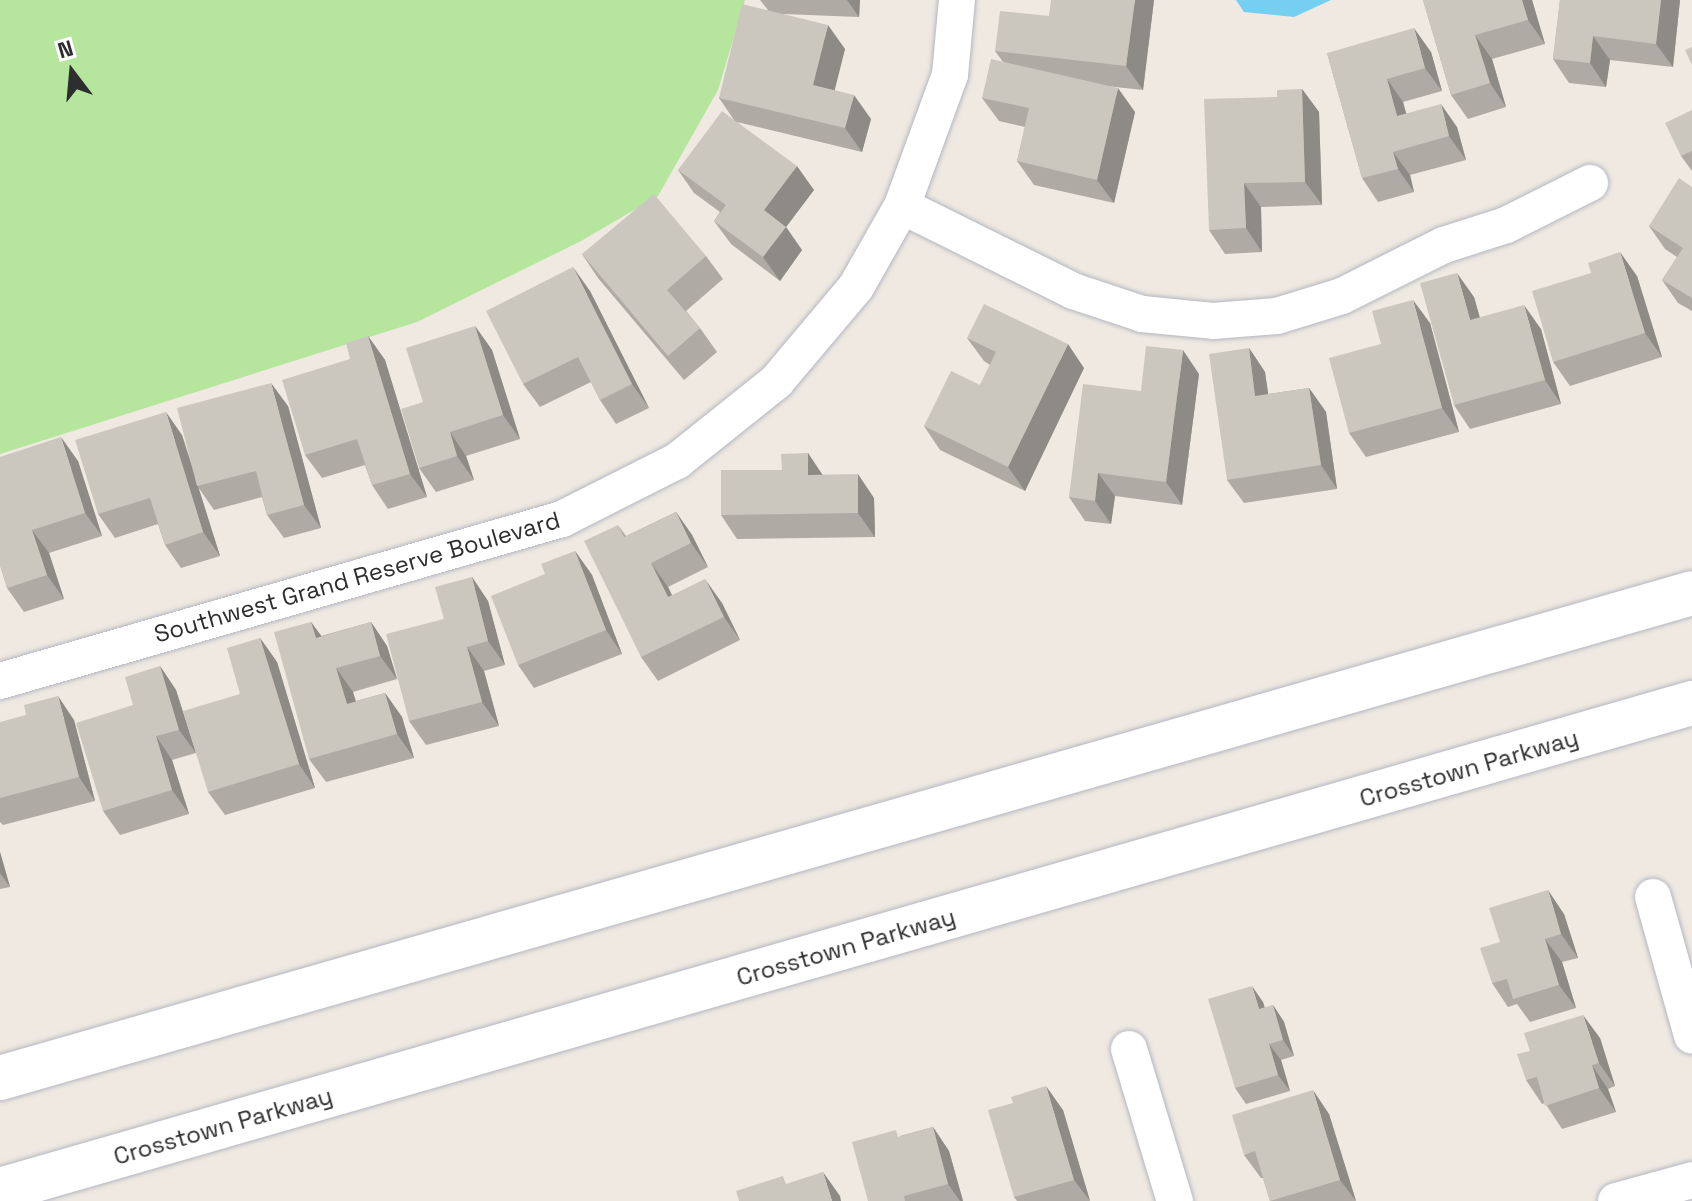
<!DOCTYPE html>
<style>
body{margin:0}
#map{position:relative;width:1692px;height:1201px;overflow:hidden;background:#efe9e1;font-family:"Space Grotesk",sans-serif}
div>[style]{position:absolute}
[style*='--x']{left:calc(var(--x)*1px);top:calc(var(--y)*1px);width:calc(var(--w)*1px);rotate:calc(var(--a)*1deg)}
.green>*{inset:0;background:#b6e59e}
.water>*{inset:0;background:#75cff0}
.roads{filter:drop-shadow(0 0 2px #b4b7c1) drop-shadow(0 0 2px #b4b7c1)}
.minor>*{height:36px;margin:-18px;padding:0 18px;transform-origin:18px;border-radius:18px;background:#fff}
.secondary>*{height:44px;margin:-22px;padding:0 22px;transform-origin:22px;border-radius:22px;background:#fff}
.wall>*{inset:0;background:#afaba4}
.shaded-wall>*{inset:0;background:#8e8b86}
.building>*{inset:0;background:#cbc7bf}
span{translate:-50% -50%;white-space:nowrap;text-align:center;line-height:1.15;-webkit-text-stroke:8px #fff;paint-order:stroke}
.street-label{font-size:24px;color:#2e2e2e}
.north{position:absolute;left:32px;top:32px;width:80px;height:80px;-webkit-text-stroke:6px #fff;paint-order:stroke;rotate:344deg;font-size:22px;font-weight:700;line-height:32px;text-align:center;color:#2e2e2e}
.north::after{content:'';display:block;margin:auto;width:28px;height:36px;background:#2e2e2e;clip-path:polygon(50% 0,100% 100%,50% 72%,0 100%)}
</style>
<div id="map">
<div class="green">
<div style="clip-path:polygon(0 0,745px 0,718px 90px,658px 196px,581px 241px,417px 322px,0 454px)"></div>
</div>
<div class="water">
<div style="clip-path:polygon(1236px 0,1331px 0,1294px 17px,1244px 12px)"></div>
</div>
<div class="roads">
<div class="minor">
<div style="--x:902;--y:206;--w:191;--a:26.4"></div>
<div style="--x:1073;--y:291;--w:73;--a:18.4"></div>
<div style="--x:1142;--y:314;--w:71;--a:5.6"></div>
<div style="--x:1213;--y:321;--w:64;--a:-4.5"></div>
<div style="--x:1277;--y:316;--w:68;--a:-17.1"></div>
<div style="--x:1342;--y:296;--w:114;--a:-26.6"></div>
<div style="--x:1444;--y:245;--w:65;--a:-17.9"></div>
<div style="--x:1506;--y:225;--w:94;--a:-26.6"></div>
<div style="--x:0;--y:681;--w:585;--a:-16.08"></div>
<div style="--x:562;--y:519;--w:129;--a:-26.8"></div>
<div style="--x:677;--y:461;--w:127;--a:-38.6"></div>
<div style="--x:776;--y:382;--w:124;--a:-49.9"></div>
<div style="--x:856;--y:287;--w:93;--a:-60.4"></div>
<div style="--x:902;--y:206;--w:140;--a:-69.9"></div>
<div style="--x:950;--y:75;--w:75;--a:-84.7"></div>
<div style="--x:1653;--y:897;--w:144;--a:74.3"></div>
<div style="--x:1129;--y:1049;--w:159;--a:73.2"></div>
<div style="--x:1616;--y:1201;--w:79;--a:-15.4"></div>
</div>
<div class="secondary">
<div style="--x:0;--y:1078;--w:1760;--a:-15.99"></div>
<div style="--x:0;--y:1190;--w:1761;--a:-16.06"></div>
</div>
</div>
<div class="wall">
<div style="clip-path:polygon(760px 0,860px 0,859px 17px,783px 14px,845px 49px,834px 90px,871px 119px,862px 152px,737px 122px,814px 190px,786px 227px,802px 250px,780px 281px,731px 244px,714px 221px,720px 212px,694px 193px,678px 170px,734px 120px,719px 98px,768px 10px)"></div>
<div style="clip-path:polygon(1154px 0,1143px 90px,1106px 86px,1135px 112px,1114px 203px,1034px 185px,1017px 161px,1025px 127px,999px 121px,982px 98px,1003px 62px,995px 51px,1049px 16px)"></div>
<div style="clip-path:polygon(1423px 0,1532px 0,1545px 44px,1492px 59px,1506px 107px,1468px 119px,1451px 95px)"></div>
<div style="clip-path:polygon(1560px 0,1680px 0,1673px 67px,1610px 60px,1606px 87px,1569px 83px,1553px 59px)"></div>
<div style="clip-path:polygon(1431px 52px,1442px 91px,1403px 102px,1406px 113px,1457px 127px,1466px 160px,1410px 175px,1414px 192px,1378px 202px,1362px 178px,1327px 53px)"></div>
<div style="clip-path:polygon(1302px 89px,1319px 112px,1322px 205px,1261px 207px,1262px 252px,1225px 254px,1209px 230px,1277px 97px)"></div>
<div style="clip-path:polygon(1692px 110px,1692px 171px,1681px 156px)"></div>
<div style="clip-path:polygon(1692px 187px,1692px 311px,1678px 303px,1662px 280px,1677px 257px,1665px 249px,1649px 226px)"></div>
<div style="clip-path:polygon(582px 254px,706px 256px,723px 279px,686px 311px,700px 328px,717px 352px,684px 380px,598px 278px)"></div>
<div style="clip-path:polygon(1637px 276px,1662px 357px,1570px 386px,1553px 362px)"></div>
<div style="clip-path:polygon(590px 291px,649px 408px,616px 424px,600px 400px,591px 382px,540px 407px,523px 384px)"></div>
<div style="clip-path:polygon(1474px 297px,1480px 318px,1541px 329px,1561px 404px,1470px 429px,1454px 405px)"></div>
<div style="clip-path:polygon(1430px 323px,1459px 432px,1366px 457px,1349px 433px,1381px 344px)"></div>
<div style="clip-path:polygon(475px 326px,492px 350px,520px 439px,466px 456px,474px 480px,436px 492px,419px 468px,423px 402px)"></div>
<div style="clip-path:polygon(368px 336px,385px 360px,427px 497px,388px 509px,372px 485px,365px 465px,322px 478px,305px 455px,350px 359px)"></div>
<div style="clip-path:polygon(967px 338px,1084px 368px,1025px 491px,940px 450px,924px 426px,980px 385px,990px 365px,984px 361px)"></div>
<div style="clip-path:polygon(1249px 348px,1265px 372px,1268px 394px,1309px 388px,1326px 412px,1337px 489px,1244px 503px,1227px 480px)"></div>
<div style="clip-path:polygon(1199px 374px,1182px 505px,1115px 496px,1111px 524px,1085px 521px,1069px 497px,1141px 391px)"></div>
<div style="clip-path:polygon(288px 406px,321px 528px,284px 538px,267px 515px,262px 497px,214px 510px,198px 487px,220px 556px,181px 568px,165px 545px,158px 524px,115px 538px,98px 514px,182px 435px,195px 475px)"></div>
<div style="clip-path:polygon(808px 453px,822px 475px,874px 498px,875px 537px,737px 539px,721px 515px,782px 470px)"></div>
<div style="clip-path:polygon(78px 461px,102px 536px,49px 553px,64px 599px,24px 612px,7px 588px,0 565px)"></div>
<div style="clip-path:polygon(676px 512px,692px 535px,708px 567px,668px 587px,672px 595px,722px 603px,740px 640px,658px 681px,641px 657px,618px 525px,626px 536px)"></div>
<div style="clip-path:polygon(575px 551px,592px 575px,622px 654px,534px 688px,518px 665px)"></div>
<div style="clip-path:polygon(472px 577px,488px 601px,505px 665px,484px 671px,499px 726px,426px 745px,409px 721px,444px 619px)"></div>
<div style="clip-path:polygon(311px 622px,321px 636px,371px 622px,387px 646px,397px 679px,353px 692px,356px 701px,385px 693px,402px 717px,414px 758px,326px 782px,309px 759px)"></div>
<div style="clip-path:polygon(260px 638px,277px 662px,315px 788px,225px 815px,208px 792px)"></div>
<div style="clip-path:polygon(160px 666px,176px 690px,196px 753px,172px 760px,189px 814px,120px 835px,103px 811px,133px 705px)"></div>
<div style="clip-path:polygon(74px 720px,95px 801px,3px 825px,0 822px,0 722px)"></div>
<div style="clip-path:polygon(0 852px,10px 887px,0 889px)"></div>
<div style="clip-path:polygon(1564px 914px,1578px 958px,1562px 962px,1576px 1008px,1530px 1022px,1517px 1004px,1508px 1007px,1492px 983px)"></div>
<div style="clip-path:polygon(1263px 1002px,1265px 1008px,1273px 1005px,1284px 1022px,1294px 1056px,1281px 1060px,1290px 1091px,1246px 1104px,1235px 1088px)"></div>
<div style="clip-path:polygon(1600px 1038px,1615px 1086px,1608px 1089px,1616px 1112px,1562px 1129px,1545px 1103px,1542px 1104px,1526px 1080px)"></div>
<div style="clip-path:polygon(1063px 1110px,1090px 1201px,1017px 1201px,1014px 1197px)"></div>
<div style="clip-path:polygon(1329px 1114px,1356px 1201px,1270px 1201px,1263px 1178px,1261px 1178px,1244px 1155px)"></div>
<div style="clip-path:polygon(933px 1127px,949px 1151px,963px 1201px,868px 1201px,900px 1136px)"></div>
</div>
<div class="shaded-wall">
<div style="clip-path:polygon(847px 0,860px 0,859px 17px)"></div>
<div style="clip-path:polygon(1135px 0,1154px 0,1143px 90px,1126px 66px)"></div>
<div style="clip-path:polygon(1522px 0,1532px 0,1545px 44px,1528px 20px)"></div>
<div style="clip-path:polygon(1661px 0,1680px 0,1673px 67px,1656px 44px)"></div>
<div style="clip-path:polygon(828px 25px,845px 49px,830px 109px,813px 85px)"></div>
<div style="clip-path:polygon(1414px 28px,1431px 52px,1442px 91px,1425px 68px)"></div>
<div style="clip-path:polygon(1475px 35px,1492px 59px,1506px 107px,1490px 83px)"></div>
<div style="clip-path:polygon(1593px 36px,1610px 60px,1606px 87px,1590px 63px)"></div>
<div style="clip-path:polygon(1387px 79px,1403px 102px,1413px 139px,1397px 116px)"></div>
<div style="clip-path:polygon(1118px 88px,1135px 112px,1114px 203px,1097px 180px)"></div>
<div style="clip-path:polygon(1302px 89px,1319px 112px,1322px 205px,1305px 182px)"></div>
<div style="clip-path:polygon(854px 95px,871px 119px,862px 152px,845px 128px)"></div>
<div style="clip-path:polygon(1441px 104px,1457px 127px,1466px 160px,1449px 136px)"></div>
<div style="clip-path:polygon(1393px 152px,1410px 175px,1414px 192px,1398px 169px)"></div>
<div style="clip-path:polygon(797px 166px,814px 190px,786px 227px,802px 250px,780px 281px,763px 257px,764px 210px)"></div>
<div style="clip-path:polygon(1244px 183px,1261px 207px,1262px 252px,1246px 228px)"></div>
<div style="clip-path:polygon(1620px 252px,1637px 276px,1662px 357px,1645px 333px)"></div>
<div style="clip-path:polygon(573px 267px,590px 291px,649px 408px,632px 384px)"></div>
<div style="clip-path:polygon(1457px 273px,1474px 297px,1487px 344px,1470px 320px)"></div>
<div style="clip-path:polygon(1413px 300px,1430px 323px,1459px 432px,1442px 408px)"></div>
<div style="clip-path:polygon(1524px 305px,1541px 329px,1561px 404px,1545px 380px)"></div>
<div style="clip-path:polygon(475px 326px,492px 350px,520px 439px,503px 415px)"></div>
<div style="clip-path:polygon(368px 336px,385px 360px,427px 497px,410px 474px)"></div>
<div style="clip-path:polygon(1068px 344px,1084px 368px,1025px 491px,1008px 467px)"></div>
<div style="clip-path:polygon(1249px 348px,1265px 372px,1272px 420px,1255px 396px)"></div>
<div style="clip-path:polygon(1183px 350px,1199px 374px,1182px 505px,1166px 482px)"></div>
<div style="clip-path:polygon(271px 383px,288px 406px,321px 528px,304px 505px)"></div>
<div style="clip-path:polygon(1309px 388px,1326px 412px,1337px 489px,1321px 465px)"></div>
<div style="clip-path:polygon(166px 412px,182px 435px,220px 556px,203px 532px)"></div>
<div style="clip-path:polygon(450px 432px,466px 456px,474px 480px,457px 456px)"></div>
<div style="clip-path:polygon(61px 437px,78px 461px,102px 536px,85px 513px)"></div>
<div style="clip-path:polygon(808px 453px,824px 477px,808px 475px)"></div>
<div style="clip-path:polygon(1098px 473px,1115px 496px,1111px 524px,1095px 501px)"></div>
<div style="clip-path:polygon(858px 474px,874px 498px,875px 537px,858px 513px)"></div>
<div style="clip-path:polygon(676px 512px,692px 535px,708px 567px,691px 543px)"></div>
<div style="clip-path:polygon(32px 530px,49px 553px,64px 599px,47px 575px)"></div>
<div style="clip-path:polygon(575px 551px,592px 575px,622px 654px,606px 630px)"></div>
<div style="clip-path:polygon(651px 563px,668px 587px,684px 621px,668px 597px)"></div>
<div style="clip-path:polygon(472px 577px,488px 601px,505px 665px,488px 641px)"></div>
<div style="clip-path:polygon(705px 579px,722px 603px,740px 640px,724px 617px)"></div>
<div style="clip-path:polygon(311px 622px,328px 645px,316px 638px)"></div>
<div style="clip-path:polygon(371px 622px,387px 646px,397px 679px,380px 656px)"></div>
<div style="clip-path:polygon(260px 638px,277px 662px,315px 788px,299px 764px)"></div>
<div style="clip-path:polygon(467px 647px,484px 671px,499px 726px,482px 702px)"></div>
<div style="clip-path:polygon(160px 666px,176px 690px,196px 753px,179px 730px)"></div>
<div style="clip-path:polygon(336px 668px,353px 692px,363px 728px,347px 704px)"></div>
<div style="clip-path:polygon(385px 693px,402px 717px,414px 758px,397px 734px)"></div>
<div style="clip-path:polygon(58px 696px,74px 720px,95px 801px,79px 777px)"></div>
<div style="clip-path:polygon(156px 736px,172px 760px,189px 814px,172px 790px)"></div>
<div style="clip-path:polygon(0 852px,10px 887px,0 873px)"></div>
<div style="clip-path:polygon(1548px 890px,1564px 914px,1578px 958px,1561px 934px)"></div>
<div style="clip-path:polygon(1545px 939px,1562px 962px,1576px 1008px,1559px 985px)"></div>
<div style="clip-path:polygon(1252px 986px,1263px 1002px,1270px 1026px,1259px 1009px)"></div>
<div style="clip-path:polygon(1273px 1005px,1284px 1022px,1294px 1056px,1283px 1040px)"></div>
<div style="clip-path:polygon(1583px 1015px,1600px 1038px,1615px 1086px,1599px 1063px)"></div>
<div style="clip-path:polygon(1269px 1044px,1281px 1060px,1290px 1091px,1278px 1075px)"></div>
<div style="clip-path:polygon(1592px 1065px,1608px 1089px,1616px 1112px,1599px 1088px)"></div>
<div style="clip-path:polygon(1046px 1086px,1063px 1110px,1090px 1201px,1074px 1180px)"></div>
<div style="clip-path:polygon(1313px 1090px,1329px 1114px,1356px 1201px,1340px 1180px)"></div>
<div style="clip-path:polygon(933px 1127px,949px 1151px,963px 1201px,960px 1201px,948px 1184px)"></div>
<div style="clip-path:polygon(823px 1172px,840px 1196px,841px 1201px,832px 1201px)"></div>
</div>
<div class="building">
<div style="clip-path:polygon(1051px 0,1135px 0,1126px 66px,995px 51px,1000px 11px,1049px 16px)"></div>
<div style="clip-path:polygon(1423px 0,1522px 0,1528px 20px,1475px 35px,1490px 83px,1451px 95px)"></div>
<div style="clip-path:polygon(1560px 0,1661px 0,1656px 44px,1593px 36px,1590px 63px,1553px 59px)"></div>
<div style="clip-path:polygon(742px 4px,828px 25px,813px 85px,854px 95px,845px 128px,719px 98px)"></div>
<div style="clip-path:polygon(1414px 28px,1425px 68px,1387px 79px,1397px 116px,1441px 104px,1449px 136px,1393px 152px,1398px 169px,1362px 178px,1327px 53px)"></div>
<div style="clip-path:polygon(1692px 47px,1692px 65px,1685px 50px)"></div>
<div style="clip-path:polygon(991px 59px,1118px 88px,1097px 180px,1017px 161px,1029px 108px,982px 98px)"></div>
<div style="clip-path:polygon(1302px 89px,1305px 182px,1244px 183px,1246px 228px,1209px 230px,1204px 99px,1277px 97px,1277px 90px)"></div>
<div style="clip-path:polygon(1692px 110px,1692px 151px,1681px 156px,1665px 123px)"></div>
<div style="clip-path:polygon(722px 111px,797px 166px,764px 210px,786px 227px,763px 257px,714px 221px,726px 205px,678px 170px)"></div>
<div style="clip-path:polygon(1679px 178px,1692px 187px,1692px 298px,1662px 280px,1683px 248px,1649px 226px)"></div>
<div style="clip-path:polygon(654px 194px,706px 256px,667px 290px,700px 328px,668px 356px,582px 254px)"></div>
<div style="clip-path:polygon(1620px 252px,1645px 333px,1553px 362px,1532px 291px,1591px 273px,1588px 263px)"></div>
<div style="clip-path:polygon(573px 267px,632px 384px,600px 400px,578px 357px,523px 384px,486px 311px)"></div>
<div style="clip-path:polygon(1457px 273px,1470px 320px,1524px 305px,1545px 380px,1454px 405px,1420px 283px)"></div>
<div style="clip-path:polygon(1413px 300px,1442px 408px,1349px 433px,1329px 358px,1381px 344px,1372px 311px)"></div>
<div style="clip-path:polygon(984px 304px,1068px 344px,1008px 467px,924px 426px,951px 371px,980px 385px,996px 352px,967px 338px)"></div>
<div style="clip-path:polygon(475px 326px,503px 415px,450px 432px,457px 456px,419px 468px,401px 409px,423px 402px,406px 348px)"></div>
<div style="clip-path:polygon(368px 336px,410px 474px,372px 485px,357px 439px,305px 455px,282px 380px,350px 359px,346px 343px)"></div>
<div style="clip-path:polygon(1146px 346px,1183px 350px,1166px 482px,1098px 473px,1095px 501px,1069px 497px,1083px 384px,1141px 391px)"></div>
<div style="clip-path:polygon(1249px 348px,1255px 396px,1309px 388px,1321px 465px,1227px 480px,1209px 354px)"></div>
<div style="clip-path:polygon(271px 383px,304px 505px,267px 515px,256px 471px,197px 486px,177px 408px)"></div>
<div style="clip-path:polygon(166px 412px,203px 532px,165px 545px,150px 498px,98px 514px,75px 440px)"></div>
<div style="clip-path:polygon(61px 437px,85px 513px,32px 530px,47px 575px,7px 588px,0 565px,0 457px)"></div>
<div style="clip-path:polygon(808px 453px,808px 475px,858px 474px,858px 513px,721px 515px,721px 470px,782px 470px,781px 454px)"></div>
<div style="clip-path:polygon(676px 512px,691px 543px,651px 563px,668px 597px,705px 579px,724px 617px,641px 657px,584px 541px,618px 525px,624px 537px)"></div>
<div style="clip-path:polygon(575px 551px,606px 630px,518px 665px,491px 596px,545px 574px,541px 564px)"></div>
<div style="clip-path:polygon(472px 577px,488px 641px,467px 647px,482px 702px,409px 721px,386px 634px,444px 619px,435px 587px)"></div>
<div style="clip-path:polygon(311px 622px,316px 638px,371px 622px,380px 656px,336px 668px,347px 704px,385px 693px,397px 734px,309px 759px,274px 632px)"></div>
<div style="clip-path:polygon(260px 638px,299px 764px,208px 792px,183px 711px,240px 694px,227px 648px)"></div>
<div style="clip-path:polygon(160px 666px,179px 730px,156px 736px,172px 790px,103px 811px,76px 723px,133px 705px,125px 677px)"></div>
<div style="clip-path:polygon(58px 696px,79px 777px,0 798px,0 722px,26px 715px,24px 705px)"></div>
<div style="clip-path:polygon(1548px 890px,1561px 934px,1545px 939px,1559px 985px,1513px 999px,1507px 979px,1492px 983px,1480px 948px,1500px 942px,1489px 908px)"></div>
<div style="clip-path:polygon(1252px 986px,1259px 1009px,1273px 1005px,1283px 1040px,1269px 1044px,1278px 1075px,1235px 1088px,1208px 999px)"></div>
<div style="clip-path:polygon(1583px 1015px,1599px 1063px,1592px 1065px,1599px 1088px,1545px 1106px,1537px 1077px,1526px 1080px,1517px 1054px,1530px 1051px,1524px 1033px)"></div>
<div style="clip-path:polygon(1046px 1086px,1074px 1180px,1014px 1197px,988px 1110px,1013px 1103px,1011px 1097px)"></div>
<div style="clip-path:polygon(1313px 1090px,1340px 1180px,1270px 1201px,1255px 1151px,1244px 1155px,1232px 1115px)"></div>
<div style="clip-path:polygon(933px 1127px,948px 1184px,904px 1196px,905px 1201px,868px 1201px,852px 1142px,896px 1130px,898px 1137px)"></div>
<div style="clip-path:polygon(823px 1172px,832px 1201px,739px 1201px,736px 1191px,783px 1176px,786px 1184px)"></div>
</div>
<div class="street-label">
<span style="left:357px;top:577px;rotate:-16deg">Southwest Grand Reserve Boulevard</span>
<span style="left:1469px;top:768px;rotate:-16deg">Crosstown Parkway</span>
<span style="left:846px;top:947px;rotate:-16deg">Crosstown Parkway</span>
<span style="left:223px;top:1126px;rotate:-16deg">Crosstown Parkway</span>
</div>
<div class="north">N</div>
</div>
